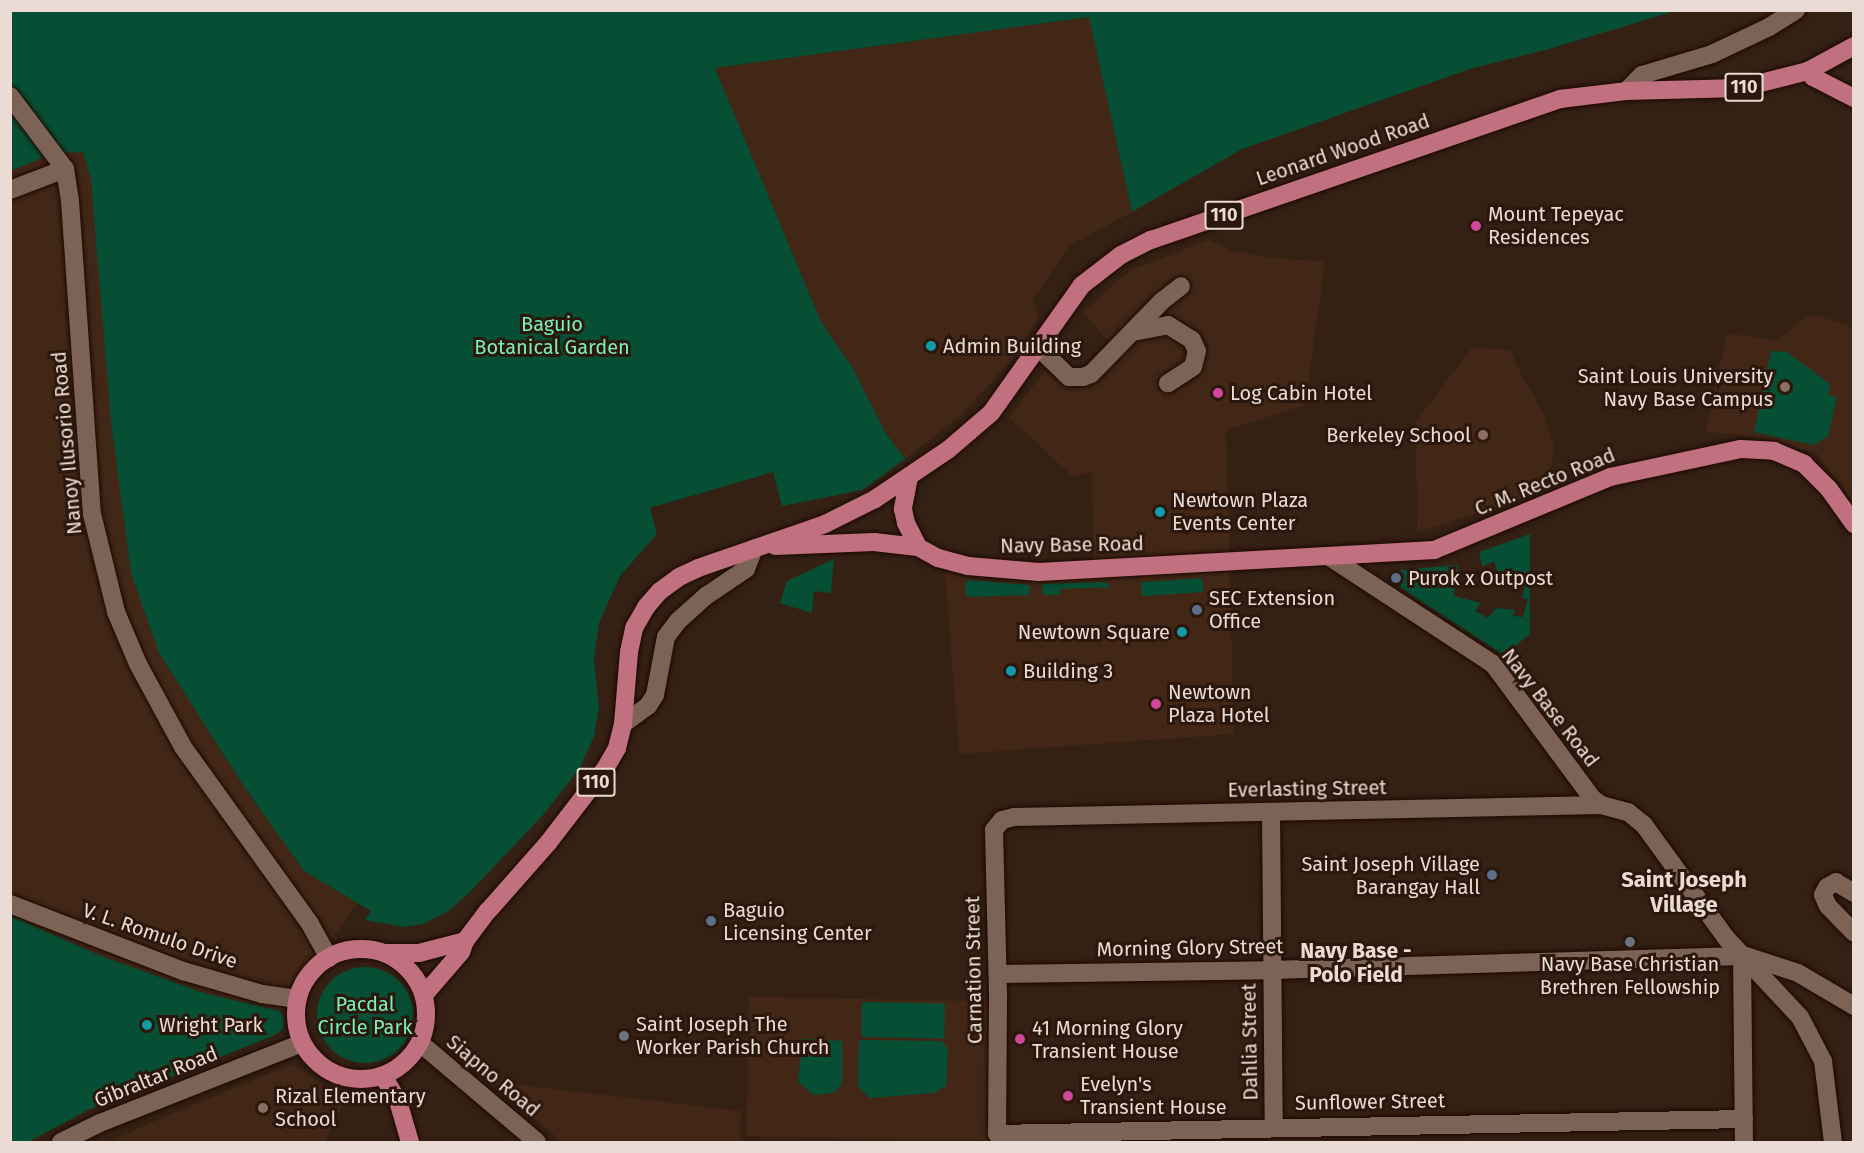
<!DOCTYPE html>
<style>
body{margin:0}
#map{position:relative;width:1864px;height:1153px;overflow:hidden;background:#352014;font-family:"Fira Sans",sans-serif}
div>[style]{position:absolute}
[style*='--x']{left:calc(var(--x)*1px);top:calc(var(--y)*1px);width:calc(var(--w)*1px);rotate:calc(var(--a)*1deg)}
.built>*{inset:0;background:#422717;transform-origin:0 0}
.green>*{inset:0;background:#064f35;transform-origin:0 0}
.round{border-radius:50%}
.roads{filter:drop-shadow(0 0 2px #1c0901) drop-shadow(0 0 2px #1c0901)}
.street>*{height:18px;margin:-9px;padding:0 9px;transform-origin:9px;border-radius:9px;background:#7c6356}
.secondary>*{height:18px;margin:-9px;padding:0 9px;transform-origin:9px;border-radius:9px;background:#7c6356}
.primary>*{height:18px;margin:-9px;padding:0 9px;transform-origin:9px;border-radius:9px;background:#c1707f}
.primary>.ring{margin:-9px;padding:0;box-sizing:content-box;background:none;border:18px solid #c1707f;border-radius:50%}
.dots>*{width:16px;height:16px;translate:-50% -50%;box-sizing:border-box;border:3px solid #2b170b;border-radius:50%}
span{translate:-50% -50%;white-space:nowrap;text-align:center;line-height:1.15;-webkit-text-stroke:6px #2b170b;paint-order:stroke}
.shield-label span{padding:2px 4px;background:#2b170b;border:2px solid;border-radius:4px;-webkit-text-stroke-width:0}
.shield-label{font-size:18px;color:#eadbd4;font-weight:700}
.street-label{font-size:20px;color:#eadbd4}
.poi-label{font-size:20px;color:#eadbd4}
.left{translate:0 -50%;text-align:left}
.right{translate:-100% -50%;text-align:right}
.park-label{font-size:20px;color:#78f2bb}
.neighbourhood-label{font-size:21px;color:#eadbd4;font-weight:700}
.quarter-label{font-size:22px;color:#eadbd4;font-weight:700}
.frame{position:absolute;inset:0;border:12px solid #eadbd4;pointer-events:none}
</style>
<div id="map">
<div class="built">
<div style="clip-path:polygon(1089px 17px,1132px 212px,1071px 245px,1033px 300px,1039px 317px,1014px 357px,960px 416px,905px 459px,885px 432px,852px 367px,821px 322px,715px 68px)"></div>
<div style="clip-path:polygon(83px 152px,91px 180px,131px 573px,159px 653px,243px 785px,304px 871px,358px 902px,280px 1011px,204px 993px,101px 956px,11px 916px,11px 171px,53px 153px)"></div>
<div style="clip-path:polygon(1209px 240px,1230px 250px,1267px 257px,1325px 262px,1305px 405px,1226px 430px,1234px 734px,959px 754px,945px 573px,993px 582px,1094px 579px,1092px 472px,1073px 477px,1009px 417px,1050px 365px,1065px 379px,1116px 350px,1083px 312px,1129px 271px)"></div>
<div style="clip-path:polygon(1816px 315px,1853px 328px,1853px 501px,1816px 453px,1752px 436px,1706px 432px,1727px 333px,1777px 341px,1804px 318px)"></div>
<div style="clip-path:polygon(1472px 348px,1511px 350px,1520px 372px,1545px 416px,1554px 448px,1549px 477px,1540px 494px,1417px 532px,1416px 421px)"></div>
<div style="left:749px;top:997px;width:241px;height:139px;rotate:1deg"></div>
<div style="clip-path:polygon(292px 1064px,345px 1100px,324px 1142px,109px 1142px,164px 1117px)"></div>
<div style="clip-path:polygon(511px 1084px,741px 1111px,740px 1142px,563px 1142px,502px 1093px)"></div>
</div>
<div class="green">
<div style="clip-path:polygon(11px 11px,1675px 11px,1549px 49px,1470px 69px,1242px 149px,1132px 212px,1089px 17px,715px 68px,821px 322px,852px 367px,885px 432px,905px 459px,862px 490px,782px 506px,773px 472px,650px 508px,657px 534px,620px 576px,599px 623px,594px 661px,599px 708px,594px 736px,580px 768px,542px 816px,470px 892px,447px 912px,423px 924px,404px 927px,365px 920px,371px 911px,304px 871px,243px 785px,159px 653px,131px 573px,111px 421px,91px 180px,83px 152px,53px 153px,11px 171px)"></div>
<div style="clip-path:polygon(1771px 351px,1787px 352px,1830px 384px,1828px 395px,1837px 397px,1828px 436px,1814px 445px,1754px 432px)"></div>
<div style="clip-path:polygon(1530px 534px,1530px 634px,1504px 655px,1401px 588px,1400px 570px,1458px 565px,1454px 596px,1481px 603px,1475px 611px,1488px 618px,1496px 608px,1515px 610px,1513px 616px,1523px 617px,1528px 599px,1522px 598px,1526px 578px,1513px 575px,1510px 582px,1500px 580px,1494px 562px,1482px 566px,1479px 552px)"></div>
<div style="clip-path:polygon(834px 559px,831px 593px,814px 591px,812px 613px,780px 603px,787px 581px)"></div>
<div style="left:1202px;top:578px;width:14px;height:61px;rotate:86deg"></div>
<div style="clip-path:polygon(969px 580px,1030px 585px,1029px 595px,966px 597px,965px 583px)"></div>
<div style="clip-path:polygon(1105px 582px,1111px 587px,1060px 589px,1060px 595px,1043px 595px,1042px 584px)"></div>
<div style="clip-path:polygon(11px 916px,101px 956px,204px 993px,280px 1011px,284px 1020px,282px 1030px,273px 1036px,88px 1110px,28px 1142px,11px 1142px)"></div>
<div class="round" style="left:317px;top:967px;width:96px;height:96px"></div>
<div style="left:862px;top:1002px;width:83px;height:35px;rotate:1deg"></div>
<div style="clip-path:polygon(803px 1039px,842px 1041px,842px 1085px,833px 1093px,813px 1095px,798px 1081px)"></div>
<div style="clip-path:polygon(859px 1040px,942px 1041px,948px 1049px,946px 1086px,934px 1093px,869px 1098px,858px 1086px)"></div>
</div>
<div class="roads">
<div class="street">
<div style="--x:1133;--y:332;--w:36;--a:-11"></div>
<div style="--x:1168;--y:325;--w:28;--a:32"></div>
<div style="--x:1192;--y:340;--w:12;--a:66"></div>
<div style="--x:1197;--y:351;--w:16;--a:104"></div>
<div style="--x:1193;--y:367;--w:30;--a:147"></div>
<div style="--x:1039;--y:348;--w:42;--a:44"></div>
<div style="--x:1069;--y:377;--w:14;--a:0"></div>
<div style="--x:1083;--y:377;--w:9;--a:-21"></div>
<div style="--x:1091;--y:374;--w:102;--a:-45.8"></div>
<div style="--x:1162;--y:301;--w:24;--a:-38"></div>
<div style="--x:1331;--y:558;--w:194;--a:33.2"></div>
<div style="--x:1493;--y:664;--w:168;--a:53.5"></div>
<div style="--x:1593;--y:799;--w:10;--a:37"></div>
<div style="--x:1601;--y:805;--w:28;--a:15"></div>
<div style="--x:1628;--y:812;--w:21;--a:39"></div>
<div style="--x:1644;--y:825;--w:140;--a:54"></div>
<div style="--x:1726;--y:938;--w:108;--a:46.9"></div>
<div style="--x:1800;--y:1017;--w:50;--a:62.4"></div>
<div style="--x:1823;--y:1061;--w:82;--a:83"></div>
<div style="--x:623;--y:724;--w:31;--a:-36"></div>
<div style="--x:648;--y:706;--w:13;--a:-58"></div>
<div style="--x:655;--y:695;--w:59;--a:-79.3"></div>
<div style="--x:666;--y:637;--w:20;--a:-53"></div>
<div style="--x:678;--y:621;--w:38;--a:-42"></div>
<div style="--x:706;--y:596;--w:48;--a:-34"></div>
<div style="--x:746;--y:569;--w:22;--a:-69"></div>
<div style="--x:1601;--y:805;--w:587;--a:178.83"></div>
<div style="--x:1014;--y:817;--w:12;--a:166"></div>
<div style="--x:1002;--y:820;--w:13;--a:129"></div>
<div style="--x:994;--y:830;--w:169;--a:88.6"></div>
<div style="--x:998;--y:999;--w:135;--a:90.4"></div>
<div style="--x:997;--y:1134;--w:747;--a:-1.15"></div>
<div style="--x:1271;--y:812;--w:314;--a:89.5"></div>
<div style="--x:1854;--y:893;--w:21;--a:-149"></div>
<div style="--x:1836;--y:882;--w:10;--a:151"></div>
<div style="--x:1827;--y:887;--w:9;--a:117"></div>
<div style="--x:1823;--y:895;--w:12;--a:66"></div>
<div style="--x:1828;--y:906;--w:37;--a:46"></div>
<div style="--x:1743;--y:955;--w:58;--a:18.1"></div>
<div style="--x:1798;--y:973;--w:65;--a:30.5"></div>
<div style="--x:1742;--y:956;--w:186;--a:89.4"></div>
<div style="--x:998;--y:974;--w:273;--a:-0.8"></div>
<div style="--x:1271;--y:970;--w:471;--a:-1.7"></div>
</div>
<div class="secondary">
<div style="--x:1626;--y:91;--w:23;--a:-45"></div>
<div style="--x:1642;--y:75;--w:73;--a:-16.7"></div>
<div style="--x:1712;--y:54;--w:63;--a:-25.3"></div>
<div style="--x:1769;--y:27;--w:32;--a:-32"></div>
<div style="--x:10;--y:96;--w:91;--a:53"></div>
<div style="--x:65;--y:169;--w:32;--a:81"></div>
<div style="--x:70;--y:201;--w:314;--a:86"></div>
<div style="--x:92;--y:514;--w:101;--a:76.2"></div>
<div style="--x:116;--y:612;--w:56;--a:67.1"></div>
<div style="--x:138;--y:664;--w:94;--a:61.5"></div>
<div style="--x:183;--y:747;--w:218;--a:54.3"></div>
<div style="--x:310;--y:924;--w:39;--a:61"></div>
<div style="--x:10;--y:190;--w:59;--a:-20.9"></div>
<div style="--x:10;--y:904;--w:186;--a:21.2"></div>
<div style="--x:183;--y:971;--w:82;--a:16.2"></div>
<div style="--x:262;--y:994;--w:36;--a:8"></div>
<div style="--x:420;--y:1043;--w:153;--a:40.2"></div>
<div style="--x:61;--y:1142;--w:43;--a:-26"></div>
<div style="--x:100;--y:1123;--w:217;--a:-21.6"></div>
</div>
<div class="primary">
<div style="--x:1808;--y:71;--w:8;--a:50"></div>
<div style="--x:1813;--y:77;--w:46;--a:27.1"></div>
<div style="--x:909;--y:477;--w:33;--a:101"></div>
<div style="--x:903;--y:509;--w:14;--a:78"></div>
<div style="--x:906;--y:523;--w:27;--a:63"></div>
<div style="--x:775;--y:546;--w:99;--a:-2.3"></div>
<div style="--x:874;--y:542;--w:44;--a:6.5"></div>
<div style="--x:918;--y:547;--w:23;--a:29"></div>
<div style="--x:938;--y:558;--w:31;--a:15"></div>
<div style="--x:968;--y:566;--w:71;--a:4.8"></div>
<div style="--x:1039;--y:572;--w:396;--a:-3.2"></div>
<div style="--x:1434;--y:550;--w:191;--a:-22.5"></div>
<div style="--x:1610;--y:477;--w:134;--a:-12.1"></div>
<div style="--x:1741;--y:449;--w:33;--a:3"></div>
<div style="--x:1774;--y:451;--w:33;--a:23"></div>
<div style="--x:1804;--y:464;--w:35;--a:45"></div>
<div style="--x:1829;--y:489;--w:43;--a:54.5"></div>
<div class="ring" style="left:296px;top:949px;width:112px;height:112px"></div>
<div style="--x:387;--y:953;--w:32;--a:0"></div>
<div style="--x:419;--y:953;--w:48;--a:-14.6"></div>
<div style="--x:424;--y:995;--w:57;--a:-49.3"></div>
<div style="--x:461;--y:952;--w:12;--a:-70"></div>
<div style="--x:465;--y:941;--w:38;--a:-53"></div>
<div style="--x:488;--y:911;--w:91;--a:-48.6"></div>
<div style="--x:548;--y:843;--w:93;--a:-52.4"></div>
<div style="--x:605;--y:769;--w:24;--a:-60"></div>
<div style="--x:617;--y:748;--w:25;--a:-76"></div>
<div style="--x:623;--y:724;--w:72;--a:-85.2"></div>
<div style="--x:629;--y:652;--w:25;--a:-78"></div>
<div style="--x:634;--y:628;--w:24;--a:-60"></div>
<div style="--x:646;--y:607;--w:21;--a:-49"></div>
<div style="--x:660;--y:591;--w:24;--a:-36"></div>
<div style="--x:679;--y:577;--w:21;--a:-25"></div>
<div style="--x:698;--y:568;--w:134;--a:-19.1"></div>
<div style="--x:825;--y:524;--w:56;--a:-26.6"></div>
<div style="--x:875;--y:499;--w:89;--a:-34"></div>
<div style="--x:949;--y:449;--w:55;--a:-40.6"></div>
<div style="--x:991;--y:413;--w:157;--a:-54.6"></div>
<div style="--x:1082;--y:285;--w:49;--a:-37.6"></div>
<div style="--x:1121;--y:255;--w:34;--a:-27"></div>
<div style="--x:1151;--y:240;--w:433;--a:-19"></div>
<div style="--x:1560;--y:99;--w:66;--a:-6.9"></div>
<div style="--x:1626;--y:91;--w:115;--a:-1.5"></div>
<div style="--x:1741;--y:88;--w:69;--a:-14.2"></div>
<div style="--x:1808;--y:71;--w:52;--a:-28.5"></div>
<div style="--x:383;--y:1076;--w:29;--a:59"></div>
<div style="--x:398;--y:1101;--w:43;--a:73.7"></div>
</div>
</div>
<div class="dots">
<div style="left:1476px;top:226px;background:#d1479c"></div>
<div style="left:931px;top:346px;background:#0f9aa8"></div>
<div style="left:1785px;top:387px;background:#8d6e63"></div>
<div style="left:1218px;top:393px;background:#d1479c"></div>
<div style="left:1483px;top:435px;background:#8d6e63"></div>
<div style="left:1160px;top:512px;background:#0f9aa8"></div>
<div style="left:1396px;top:578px;background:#5c6f8a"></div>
<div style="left:1197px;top:610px;background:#5c6f8a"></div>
<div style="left:1182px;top:632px;background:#0f9aa8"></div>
<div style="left:1011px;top:671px;background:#0f9aa8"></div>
<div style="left:1156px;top:704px;background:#d1479c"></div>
<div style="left:1492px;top:875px;background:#5c6f8a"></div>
<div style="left:711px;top:921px;background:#5c6f8a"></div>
<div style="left:1630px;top:942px;background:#6b7280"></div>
<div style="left:147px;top:1025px;background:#0f9aa8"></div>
<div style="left:624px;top:1036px;background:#6b7280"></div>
<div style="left:1020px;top:1039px;background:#d1479c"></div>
<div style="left:1068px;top:1096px;background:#d1479c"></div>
<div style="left:263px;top:1108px;background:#8d6e63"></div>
</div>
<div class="shield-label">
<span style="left:1744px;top:87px">110</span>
<span style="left:1224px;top:215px">110</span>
<span style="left:596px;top:782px">110</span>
</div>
<div class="street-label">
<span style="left:1343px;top:150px;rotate:-19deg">Leonard Wood Road</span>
<span style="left:67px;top:443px;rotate:-95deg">Nanoy Ilusorio Road</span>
<span style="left:1545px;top:482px;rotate:-22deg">C. M. Recto Road</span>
<span style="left:1072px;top:545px;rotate:-1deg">Navy Base Road</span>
<span style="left:1550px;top:708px;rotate:52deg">Navy Base Road</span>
<span style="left:1307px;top:789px;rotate:-1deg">Everlasting Street</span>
<span style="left:160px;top:936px;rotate:19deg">V. L. Romulo Drive</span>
<span style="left:1190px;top:948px;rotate:-1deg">Morning Glory Street</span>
<span style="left:974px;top:970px;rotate:-91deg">Carnation Street</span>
<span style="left:1250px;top:1042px;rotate:-91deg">Dahlia Street</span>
<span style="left:493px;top:1076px;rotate:40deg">Siapno Road</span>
<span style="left:156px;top:1077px;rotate:-22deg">Gibraltar Road</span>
<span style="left:1370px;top:1102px;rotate:-1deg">Sunflower Street</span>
</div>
<div class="poi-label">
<span class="left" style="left:1488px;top:226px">Mount Tepeyac<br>Residences</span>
<span class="left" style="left:943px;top:346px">Admin Building</span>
<span class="right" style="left:1773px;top:388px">Saint Louis University<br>Navy Base Campus</span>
<span class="left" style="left:1230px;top:393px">Log Cabin Hotel</span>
<span class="right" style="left:1471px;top:435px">Berkeley School</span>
<span class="left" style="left:1172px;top:512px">Newtown Plaza<br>Events Center</span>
<span class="left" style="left:1408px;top:578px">Purok x Outpost</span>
<span class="left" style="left:1209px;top:610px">SEC Extension<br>Office</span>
<span class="right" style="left:1170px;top:632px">Newtown Square</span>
<span class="left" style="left:1023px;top:671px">Building 3</span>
<span class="left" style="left:1168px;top:704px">Newtown<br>Plaza Hotel</span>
<span class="right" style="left:1480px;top:876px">Saint Joseph Village<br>Barangay Hall</span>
<span class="left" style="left:723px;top:922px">Baguio<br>Licensing Center</span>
<span style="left:1630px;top:976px">Navy Base Christian<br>Brethren Fellowship</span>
<span class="left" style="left:636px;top:1036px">Saint Joseph The<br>Worker Parish Church</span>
<span class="left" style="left:159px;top:1025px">Wright Park</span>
<span class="left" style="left:1032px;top:1040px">41 Morning Glory<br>Transient House</span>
<span class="left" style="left:1080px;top:1096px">Evelyn's<br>Transient House</span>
<span class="left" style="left:275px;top:1108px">Rizal Elementary<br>School</span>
</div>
<div class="park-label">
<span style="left:552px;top:336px">Baguio<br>Botanical Garden</span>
<span style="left:365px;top:1016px">Pacdal<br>Circle Park</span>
</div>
<div class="neighbourhood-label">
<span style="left:1356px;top:963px">Navy Base -<br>Polo Field</span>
</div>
<div class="quarter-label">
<span style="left:1684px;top:892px">Saint Joseph<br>Village</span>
</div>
<div class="frame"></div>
</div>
